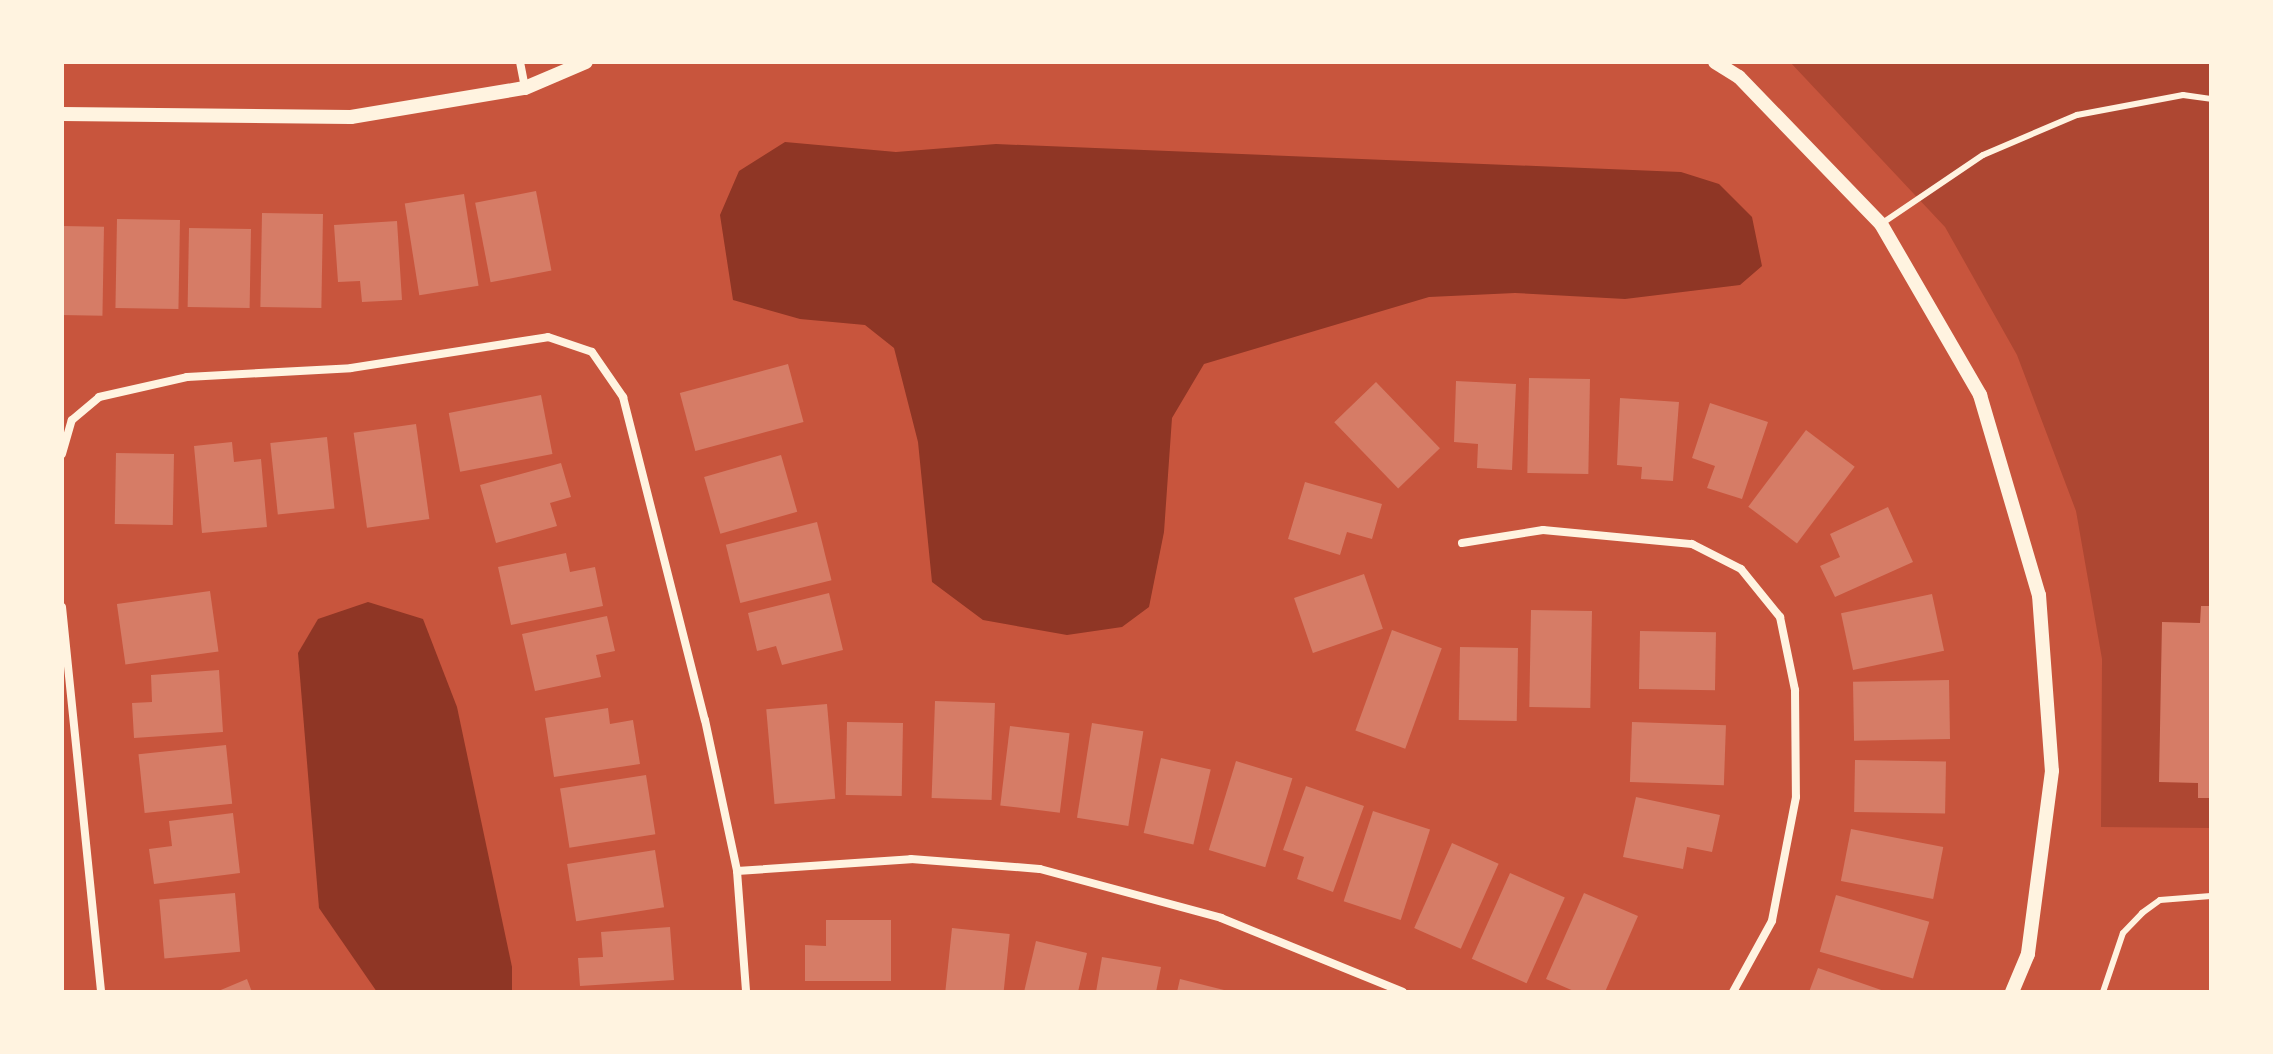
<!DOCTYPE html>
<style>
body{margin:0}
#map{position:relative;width:2273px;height:1054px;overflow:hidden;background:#c8553d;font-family:"Roboto Condensed",sans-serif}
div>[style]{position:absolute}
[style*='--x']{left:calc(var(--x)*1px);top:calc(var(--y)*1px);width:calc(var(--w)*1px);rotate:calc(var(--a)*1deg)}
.green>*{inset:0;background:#ae4732}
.water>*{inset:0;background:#8f3625}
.building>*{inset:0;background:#d67c66;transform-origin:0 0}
.service>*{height:6px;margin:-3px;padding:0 3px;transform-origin:3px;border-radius:3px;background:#fff3e0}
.minor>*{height:8px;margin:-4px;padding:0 4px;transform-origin:4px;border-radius:4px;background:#fff3e0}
.tertiary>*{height:14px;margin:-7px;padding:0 7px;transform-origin:7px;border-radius:7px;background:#fff3e0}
span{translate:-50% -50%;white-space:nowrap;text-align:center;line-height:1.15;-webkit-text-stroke:7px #fff3e0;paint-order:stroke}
.frame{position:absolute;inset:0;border:64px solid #fff3e0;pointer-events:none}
</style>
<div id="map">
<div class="green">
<div style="clip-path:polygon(1790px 62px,2211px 62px,2211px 828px,2101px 827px,2102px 659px,2076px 511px,2017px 355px,1945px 227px)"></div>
</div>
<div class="water">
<div style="clip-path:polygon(785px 142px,896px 152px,996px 144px,1681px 172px,1719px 184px,1752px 217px,1762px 266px,1740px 285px,1625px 299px,1515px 293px,1429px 297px,1204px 364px,1172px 418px,1164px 532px,1149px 607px,1122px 627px,1067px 635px,983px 620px,932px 582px,918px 442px,894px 348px,865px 325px,800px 319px,733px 300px,720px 215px,739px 171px)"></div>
<div style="clip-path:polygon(368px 602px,423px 619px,457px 707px,512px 967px,512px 992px,377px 992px,319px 908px,298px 653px,318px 619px)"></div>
</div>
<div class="building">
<div style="left:536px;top:191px;width:81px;height:62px;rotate:79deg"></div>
<div style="left:464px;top:194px;width:93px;height:60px;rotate:81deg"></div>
<div style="left:262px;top:213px;width:61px;height:94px;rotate:1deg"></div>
<div style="left:117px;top:219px;width:63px;height:89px;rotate:1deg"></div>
<div style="clip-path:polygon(397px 221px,402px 300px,362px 302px,360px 281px,338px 282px,334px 225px)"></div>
<div style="left:62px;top:226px;width:42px;height:89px;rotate:1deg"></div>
<div style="left:189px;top:228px;width:62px;height:79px;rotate:1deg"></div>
<div style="left:788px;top:364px;width:60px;height:112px;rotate:75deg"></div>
<div style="left:1529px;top:378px;width:61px;height:95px;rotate:1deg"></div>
<div style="clip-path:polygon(1456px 381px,1516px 384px,1512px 470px,1477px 468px,1478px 444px,1454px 442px)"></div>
<div style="left:1376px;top:382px;width:92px;height:58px;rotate:46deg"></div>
<div style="left:541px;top:395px;width:60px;height:94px;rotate:79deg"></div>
<div style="clip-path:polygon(1620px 398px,1679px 402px,1673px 481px,1641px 479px,1642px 467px,1617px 465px)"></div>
<div style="clip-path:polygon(1710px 403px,1768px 422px,1742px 499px,1707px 488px,1715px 466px,1692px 458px)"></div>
<div style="left:416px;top:424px;width:96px;height:63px;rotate:82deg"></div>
<div style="left:1806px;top:430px;width:61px;height:96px;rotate:37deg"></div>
<div style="left:327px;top:437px;width:72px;height:57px;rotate:84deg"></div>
<div style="clip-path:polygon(232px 442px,234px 462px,261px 459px,267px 527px,202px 533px,194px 446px)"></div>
<div style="left:116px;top:453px;width:58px;height:71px;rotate:1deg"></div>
<div style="left:781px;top:455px;width:59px;height:80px;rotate:74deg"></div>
<div style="clip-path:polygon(561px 463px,571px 497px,550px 503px,557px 526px,496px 543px,480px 485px)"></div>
<div style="clip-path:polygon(1305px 482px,1382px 504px,1372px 539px,1347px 532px,1340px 555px,1288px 539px)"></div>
<div style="clip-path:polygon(1888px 507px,1913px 562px,1835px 597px,1820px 566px,1840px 557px,1830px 534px)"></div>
<div style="left:817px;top:522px;width:60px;height:94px;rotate:76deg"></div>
<div style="clip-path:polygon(566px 553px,570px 572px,595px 567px,603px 606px,511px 625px,498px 567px)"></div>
<div style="left:1364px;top:574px;width:58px;height:74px;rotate:71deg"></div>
<div style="left:210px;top:591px;width:61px;height:94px;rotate:82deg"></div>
<div style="clip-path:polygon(829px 593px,843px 650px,782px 665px,776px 646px,757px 651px,748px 613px)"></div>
<div style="left:1932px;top:594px;width:58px;height:93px;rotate:78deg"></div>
<div style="clip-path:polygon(2201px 606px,2211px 606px,2211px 798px,2198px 798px,2198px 783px,2159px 782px,2162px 622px,2200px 623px)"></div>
<div style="left:1531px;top:610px;width:61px;height:97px;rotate:1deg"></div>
<div style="clip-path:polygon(607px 616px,615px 651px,596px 655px,601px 677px,535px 691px,522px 634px)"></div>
<div style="left:1392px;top:630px;width:53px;height:107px;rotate:20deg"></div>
<div style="left:1640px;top:631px;width:76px;height:58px;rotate:1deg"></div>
<div style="left:1460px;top:647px;width:58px;height:73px;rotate:1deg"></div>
<div style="clip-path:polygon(219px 670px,223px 732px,134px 738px,132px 703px,152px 702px,151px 675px)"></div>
<div style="left:1949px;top:680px;width:59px;height:96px;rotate:89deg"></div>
<div style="left:935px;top:701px;width:60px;height:97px;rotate:2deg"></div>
<div style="left:827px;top:704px;width:95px;height:61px;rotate:85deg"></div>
<div style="clip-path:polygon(608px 708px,610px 724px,633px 720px,640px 764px,554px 777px,545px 718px)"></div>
<div style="left:847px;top:722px;width:56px;height:73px;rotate:1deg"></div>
<div style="left:1632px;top:722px;width:94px;height:60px;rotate:2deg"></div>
<div style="left:1092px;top:723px;width:52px;height:96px;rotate:9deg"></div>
<div style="left:1010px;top:726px;width:60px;height:80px;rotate:7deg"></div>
<div style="left:226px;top:745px;width:59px;height:88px;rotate:84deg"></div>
<div style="left:1161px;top:758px;width:51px;height:77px;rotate:13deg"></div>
<div style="left:1855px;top:760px;width:91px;height:52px;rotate:1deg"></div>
<div style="left:1236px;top:761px;width:59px;height:93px;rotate:17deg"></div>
<div style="left:646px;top:775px;width:60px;height:87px;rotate:81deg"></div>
<div style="clip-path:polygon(1306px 786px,1364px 806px,1333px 892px,1297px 879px,1304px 857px,1283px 850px)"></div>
<div style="clip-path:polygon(1636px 797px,1720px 815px,1712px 852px,1687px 847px,1683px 869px,1623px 857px)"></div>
<div style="left:1373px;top:811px;width:60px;height:95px;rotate:18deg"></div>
<div style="clip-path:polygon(233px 813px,240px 873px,154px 884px,149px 849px,172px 846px,169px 821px)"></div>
<div style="left:1851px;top:829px;width:94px;height:53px;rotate:11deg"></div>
<div style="left:1452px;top:843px;width:51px;height:93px;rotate:24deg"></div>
<div style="left:655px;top:850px;width:58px;height:89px;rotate:81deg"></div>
<div style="left:1510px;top:873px;width:60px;height:94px;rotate:24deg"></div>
<div style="left:235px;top:893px;width:59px;height:76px;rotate:85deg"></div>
<div style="clip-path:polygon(1584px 893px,1638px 916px,1605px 992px,1576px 992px,1546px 979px)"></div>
<div style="left:1836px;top:895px;width:97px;height:59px;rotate:16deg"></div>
<div style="clip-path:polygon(826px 920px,891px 920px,891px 981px,805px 981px,805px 945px,826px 946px)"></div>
<div style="clip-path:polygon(670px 927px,674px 980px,580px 986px,578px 958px,603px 957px,601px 932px)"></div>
<div style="left:952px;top:928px;width:58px;height:64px;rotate:6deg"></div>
<div style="clip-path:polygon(1036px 941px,1087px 953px,1078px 992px,1024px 992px)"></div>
<div style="clip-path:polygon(1102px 957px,1161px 967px,1156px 992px,1096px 992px)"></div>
<div style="clip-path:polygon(1818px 968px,1887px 992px,1809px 992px)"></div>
<div style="clip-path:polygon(247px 979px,252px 992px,216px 992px)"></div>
<div style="clip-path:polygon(1180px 979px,1228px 991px,1228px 992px,1177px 992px)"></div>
</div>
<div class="service">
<div style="--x:1881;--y:224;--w:123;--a:-34.1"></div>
<div style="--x:1983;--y:155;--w:102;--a:-23.1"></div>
<div style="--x:2077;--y:115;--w:108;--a:-10.7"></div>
<div style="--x:2183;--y:95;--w:28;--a:8"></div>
<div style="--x:2103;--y:992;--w:62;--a:-71.3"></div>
<div style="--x:2123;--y:933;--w:28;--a:-46"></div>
<div style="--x:2142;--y:913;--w:22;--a:-36"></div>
<div style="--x:2160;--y:900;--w:51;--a:-4.5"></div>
</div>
<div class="minor">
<div style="--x:520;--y:62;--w:26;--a:79"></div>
<div style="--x:62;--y:454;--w:35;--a:-74"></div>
<div style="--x:72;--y:420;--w:35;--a:-40"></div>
<div style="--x:99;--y:397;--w:90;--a:-12.8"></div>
<div style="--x:187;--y:377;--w:164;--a:-3.1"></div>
<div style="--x:351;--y:368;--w:199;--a:-8.9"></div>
<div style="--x:548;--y:337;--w:46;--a:18.8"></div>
<div style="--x:592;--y:352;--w:55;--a:55.4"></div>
<div style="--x:623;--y:397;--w:333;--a:75.8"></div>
<div style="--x:705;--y:720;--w:154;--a:78"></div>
<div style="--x:737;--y:871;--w:121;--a:85.7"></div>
<div style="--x:1462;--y:543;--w:82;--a:-9.1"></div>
<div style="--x:1543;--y:530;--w:150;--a:5.4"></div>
<div style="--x:1692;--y:544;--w:55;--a:27"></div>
<div style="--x:1741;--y:569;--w:62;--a:50.9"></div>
<div style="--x:1780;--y:617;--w:75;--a:78.4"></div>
<div style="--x:1795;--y:690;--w:107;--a:89.5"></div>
<div style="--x:1796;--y:797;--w:126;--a:101"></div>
<div style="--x:1772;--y:921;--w:81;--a:118.8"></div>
<div style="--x:62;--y:607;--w:387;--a:84.2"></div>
<div style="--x:737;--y:871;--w:174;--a:-3.9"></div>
<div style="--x:911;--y:859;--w:129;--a:4.4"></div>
<div style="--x:1040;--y:869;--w:188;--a:15.1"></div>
<div style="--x:1221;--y:918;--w:196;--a:22.1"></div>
</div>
<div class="tertiary">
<div style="--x:1715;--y:62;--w:28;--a:32"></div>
<div style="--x:1739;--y:77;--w:204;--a:46"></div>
<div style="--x:1881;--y:224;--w:198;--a:59.9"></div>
<div style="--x:1980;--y:395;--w:209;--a:73.6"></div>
<div style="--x:2039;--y:595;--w:176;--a:85.8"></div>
<div style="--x:2052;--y:771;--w:185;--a:97.5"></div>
<div style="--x:2028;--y:954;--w:41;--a:112.8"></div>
<div style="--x:62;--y:114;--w:289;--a:0.6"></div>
<div style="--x:351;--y:117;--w:176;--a:-9.5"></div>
<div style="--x:525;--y:88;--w:66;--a:-23.1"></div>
</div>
<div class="frame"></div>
</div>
